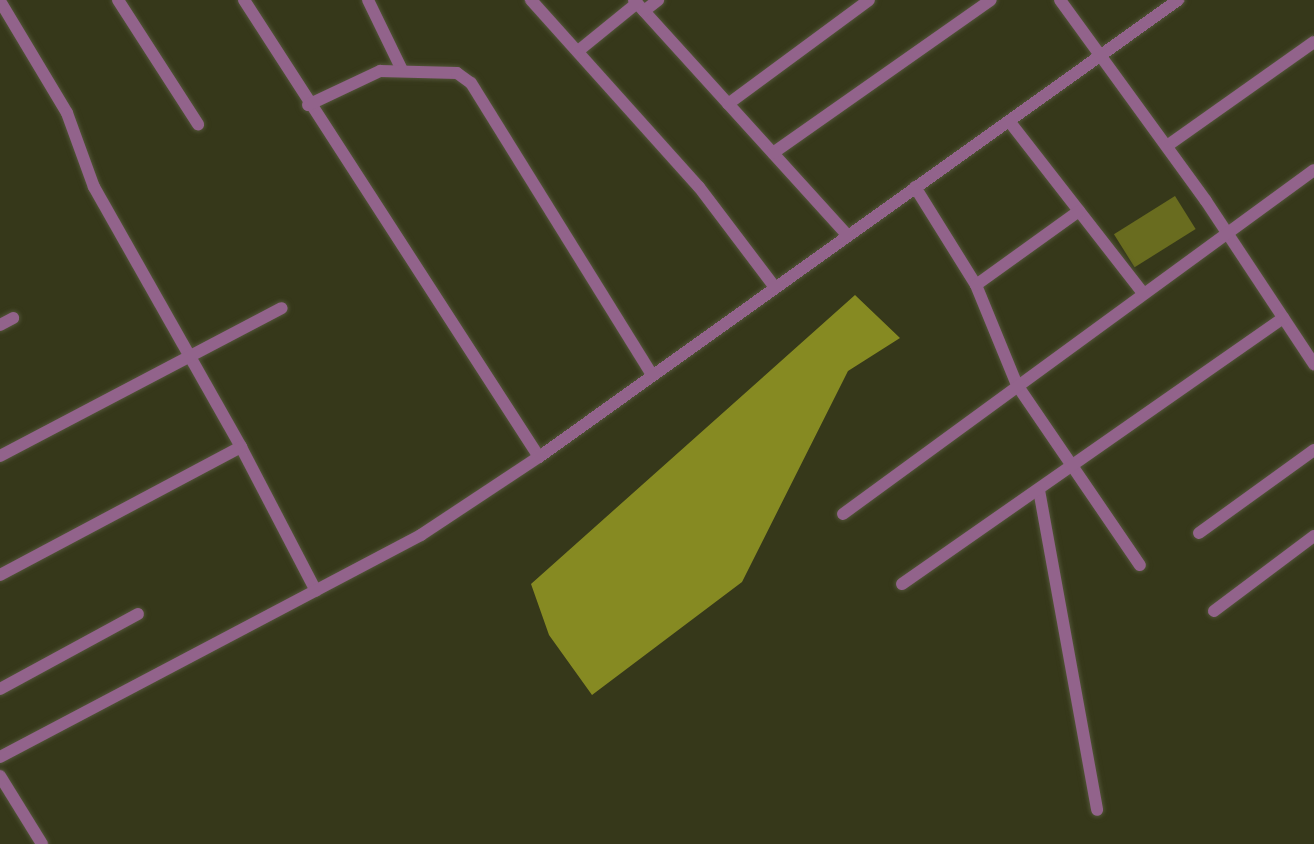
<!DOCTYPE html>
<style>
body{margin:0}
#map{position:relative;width:1314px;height:844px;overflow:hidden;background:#36381a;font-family:"PT Serif",serif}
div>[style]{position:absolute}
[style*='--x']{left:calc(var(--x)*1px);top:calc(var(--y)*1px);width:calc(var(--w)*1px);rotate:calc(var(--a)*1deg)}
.water>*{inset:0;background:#868a22}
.building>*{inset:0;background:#696c1f;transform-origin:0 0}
.roads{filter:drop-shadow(0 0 2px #535539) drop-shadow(0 0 2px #535539)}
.minor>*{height:12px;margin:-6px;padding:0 6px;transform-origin:6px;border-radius:6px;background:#92638b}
span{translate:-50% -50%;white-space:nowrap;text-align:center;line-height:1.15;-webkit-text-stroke:4.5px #2c2d10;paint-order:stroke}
</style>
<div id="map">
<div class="water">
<div style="clip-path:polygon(855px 295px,900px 338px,848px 371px,742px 582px,592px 695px,549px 635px,531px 584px)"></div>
</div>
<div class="building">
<div style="left:1175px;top:196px;width:39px;height:72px;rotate:58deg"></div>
</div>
<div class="roads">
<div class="minor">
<div style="--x:118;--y:0;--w:148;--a:57.2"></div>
<div style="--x:244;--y:0;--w:544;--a:57.16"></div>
<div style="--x:368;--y:0;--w:76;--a:64.1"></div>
<div style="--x:531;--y:0;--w:251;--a:48.1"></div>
<div style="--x:699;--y:187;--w:124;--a:52.9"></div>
<div style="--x:634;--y:0;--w:317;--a:47.8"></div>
<div style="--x:1060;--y:0;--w:248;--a:54"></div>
<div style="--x:1206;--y:201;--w:196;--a:56.5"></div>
<div style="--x:0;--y:1;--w:131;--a:59.1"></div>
<div style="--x:67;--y:113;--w:79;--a:70"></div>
<div style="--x:94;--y:187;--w:299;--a:60.5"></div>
<div style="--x:241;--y:447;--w:162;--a:62.5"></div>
<div style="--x:644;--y:11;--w:18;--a:-38"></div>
<div style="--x:578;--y:51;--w:76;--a:-39.1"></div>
<div style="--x:728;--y:104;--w:175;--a:-36.4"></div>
<div style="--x:308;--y:105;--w:80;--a:-25.3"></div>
<div style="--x:380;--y:71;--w:77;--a:1.5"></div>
<div style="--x:457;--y:73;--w:17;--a:36"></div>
<div style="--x:471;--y:83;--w:344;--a:58.2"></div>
<div style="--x:1009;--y:121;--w:218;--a:52.1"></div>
<div style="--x:1167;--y:146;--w:180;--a:-35.3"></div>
<div style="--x:773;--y:153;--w:266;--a:-35.1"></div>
<div style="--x:915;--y:187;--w:115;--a:58.1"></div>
<div style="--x:976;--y:285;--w:108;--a:67.7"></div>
<div style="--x:1017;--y:385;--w:218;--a:55.7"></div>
<div style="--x:976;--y:285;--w:127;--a:-35.7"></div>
<div style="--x:0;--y:325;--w:15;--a:-28"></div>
<div style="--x:0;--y:456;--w:318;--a:-27.7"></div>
<div style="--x:1039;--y:490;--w:325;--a:79.7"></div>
<div style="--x:843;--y:514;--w:583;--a:-36.14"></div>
<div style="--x:1199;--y:533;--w:142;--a:-35.8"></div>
<div style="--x:0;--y:575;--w:273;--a:-28"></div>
<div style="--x:902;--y:584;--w:465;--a:-34.9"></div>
<div style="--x:1214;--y:611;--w:125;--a:-36.9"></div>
<div style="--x:0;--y:689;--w:157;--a:-28.5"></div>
<div style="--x:0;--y:757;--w:476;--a:-27.8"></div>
<div style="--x:421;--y:535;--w:141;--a:-33.5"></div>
<div style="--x:539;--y:457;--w:786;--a:-35.57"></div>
<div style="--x:0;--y:776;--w:80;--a:58.3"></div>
</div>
</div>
</div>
